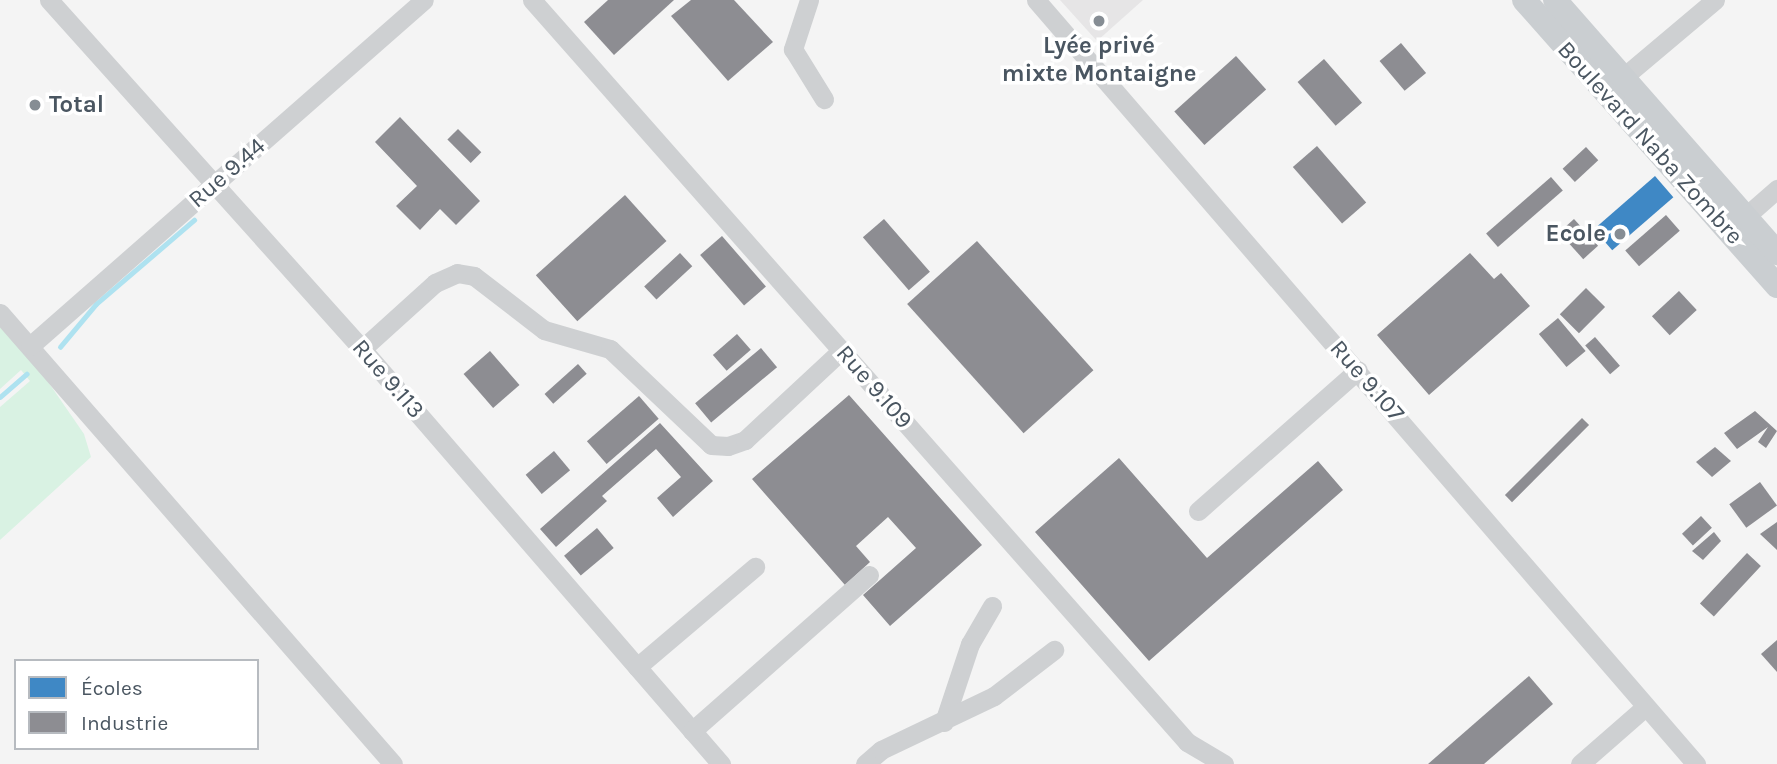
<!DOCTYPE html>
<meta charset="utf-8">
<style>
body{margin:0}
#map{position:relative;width:1777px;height:764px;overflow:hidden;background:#f4f4f4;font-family:Karla,sans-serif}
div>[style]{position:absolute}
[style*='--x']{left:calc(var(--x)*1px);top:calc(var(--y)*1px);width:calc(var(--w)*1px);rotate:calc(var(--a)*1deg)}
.education>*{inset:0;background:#e6e5e6}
.green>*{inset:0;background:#d9f2e3}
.schools>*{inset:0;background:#3f88c5;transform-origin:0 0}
.industry>*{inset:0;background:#8d8d92;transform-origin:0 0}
.stream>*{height:4.5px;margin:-2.25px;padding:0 2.25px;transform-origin:2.25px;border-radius:2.25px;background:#aee2f0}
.minor>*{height:19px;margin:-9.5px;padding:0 9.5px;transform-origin:9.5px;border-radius:9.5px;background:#ced0d2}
.major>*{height:24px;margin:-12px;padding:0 12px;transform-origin:12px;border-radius:12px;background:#caced1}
.dots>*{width:19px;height:19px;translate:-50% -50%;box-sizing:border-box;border:4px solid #fff;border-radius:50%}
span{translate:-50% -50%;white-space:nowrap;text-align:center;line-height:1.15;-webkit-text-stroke:7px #fff;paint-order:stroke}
.poi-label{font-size:24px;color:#4a5661;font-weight:700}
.left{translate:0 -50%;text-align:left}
.right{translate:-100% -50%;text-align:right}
.street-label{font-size:24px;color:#4a5661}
.legend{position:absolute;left:14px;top:659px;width:245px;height:91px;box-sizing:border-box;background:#fff;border:2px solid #b7bbc0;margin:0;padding:9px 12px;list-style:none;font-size:21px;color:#4a5661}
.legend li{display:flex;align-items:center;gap:14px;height:35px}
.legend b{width:35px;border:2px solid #b7bbc0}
</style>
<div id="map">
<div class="education">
<div style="clip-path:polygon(1060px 0,1143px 0,1097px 41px)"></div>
</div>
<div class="green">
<div style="clip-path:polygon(0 325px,33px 360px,84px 434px,91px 457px,0 540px,0 407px,30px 381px,21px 370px,0 389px)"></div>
</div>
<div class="schools">
<div style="left:1655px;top:176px;width:28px;height:81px;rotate:49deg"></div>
</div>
<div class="industry">
<div style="clip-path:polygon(608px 0,674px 0,614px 55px,584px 22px)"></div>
<div style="clip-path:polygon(691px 0,734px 0,773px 42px,728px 81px,671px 16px)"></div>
<div style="left:1401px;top:43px;width:39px;height:28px;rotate:50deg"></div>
<div style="left:1236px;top:56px;width:45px;height:83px;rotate:48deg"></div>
<div style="left:1324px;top:59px;width:58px;height:35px;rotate:49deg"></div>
<div style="clip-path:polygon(400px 117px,480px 201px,456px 225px,440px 209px,420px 230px,396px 206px,417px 186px,375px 142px)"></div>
<div style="left:458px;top:129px;width:33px;height:15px;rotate:45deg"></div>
<div style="left:1317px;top:146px;width:75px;height:32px;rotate:49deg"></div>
<div style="left:1586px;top:147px;width:18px;height:32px;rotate:47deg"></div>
<div style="left:1551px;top:177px;width:18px;height:86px;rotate:49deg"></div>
<div style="left:625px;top:195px;width:62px;height:120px;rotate:48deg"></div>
<div style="left:1666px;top:215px;width:21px;height:54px;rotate:49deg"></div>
<div style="left:884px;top:219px;width:70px;height:28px;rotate:49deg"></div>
<div style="left:1574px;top:219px;width:36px;height:20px;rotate:48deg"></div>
<div style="left:722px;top:236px;width:67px;height:29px;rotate:49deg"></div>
<div style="left:977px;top:241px;width:174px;height:94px;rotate:48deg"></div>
<div style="left:680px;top:253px;width:18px;height:49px;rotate:47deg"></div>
<div style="clip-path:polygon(1470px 253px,1494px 279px,1501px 273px,1530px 306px,1429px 395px,1377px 335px)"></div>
<div style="left:1586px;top:288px;width:27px;height:37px;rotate:45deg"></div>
<div style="left:1679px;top:291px;width:26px;height:37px;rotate:47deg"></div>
<div style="left:1558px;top:318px;width:43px;height:25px;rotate:50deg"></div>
<div style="left:737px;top:334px;width:21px;height:32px;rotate:49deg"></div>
<div style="left:1595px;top:337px;width:38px;height:13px;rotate:49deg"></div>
<div style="left:761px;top:348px;width:25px;height:86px;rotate:50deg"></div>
<div style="left:490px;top:351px;width:45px;height:35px;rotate:49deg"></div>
<div style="left:578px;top:364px;width:13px;height:45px;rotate:48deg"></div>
<div style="clip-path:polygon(849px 395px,982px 545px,890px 626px,863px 595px,916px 548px,888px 517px,856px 546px,870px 562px,845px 585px,752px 479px)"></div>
<div style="left:639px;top:396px;width:30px;height:69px;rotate:49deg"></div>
<div style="clip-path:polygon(1755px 411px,1777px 431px,1766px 448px,1758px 442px,1768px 427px,1737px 449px,1724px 433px)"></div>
<div style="left:1582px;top:418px;width:10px;height:109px;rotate:45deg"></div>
<div style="clip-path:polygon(660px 423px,713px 481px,673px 517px,657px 498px,681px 477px,656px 449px,602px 496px,607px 501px,556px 547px,540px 529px)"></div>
<div style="clip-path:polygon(1715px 447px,1731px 461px,1712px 477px,1696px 462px)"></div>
<div style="left:554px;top:451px;width:25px;height:37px;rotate:50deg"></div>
<div style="clip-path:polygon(1119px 458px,1207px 558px,1318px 461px,1343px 490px,1149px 661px,1035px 532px)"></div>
<div style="left:1760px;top:482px;width:29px;height:38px;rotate:54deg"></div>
<div style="left:1701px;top:516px;width:16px;height:26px;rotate:47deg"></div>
<div style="clip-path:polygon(1777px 522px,1777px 550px,1760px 534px)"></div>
<div style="left:597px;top:528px;width:26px;height:43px;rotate:50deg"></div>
<div style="clip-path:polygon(1714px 532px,1721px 541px,1703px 560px,1692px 551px)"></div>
<div style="left:1747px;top:553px;width:19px;height:69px;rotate:43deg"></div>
<div style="clip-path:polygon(1777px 640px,1777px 672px,1761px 654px)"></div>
<div style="clip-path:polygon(1529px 676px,1553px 704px,1484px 764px,1428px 764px)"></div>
</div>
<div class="stream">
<div style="--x:60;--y:347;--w:56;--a:-50.1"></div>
<div style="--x:96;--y:304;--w:129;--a:-40.6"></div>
<div style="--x:0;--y:397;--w:35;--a:-41"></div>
</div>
<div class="minor">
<div style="--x:49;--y:0;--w:469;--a:48.1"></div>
<div style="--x:362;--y:349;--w:549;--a:49.14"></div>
<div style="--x:532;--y:0;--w:990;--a:48.56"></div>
<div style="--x:1187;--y:742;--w:43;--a:30.7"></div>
<div style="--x:809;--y:0;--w:52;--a:108.1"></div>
<div style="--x:793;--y:49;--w:59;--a:58.2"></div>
<div style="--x:1036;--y:0;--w:1010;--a:49.18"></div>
<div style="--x:1614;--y:85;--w:132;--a:-40.1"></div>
<div style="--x:1745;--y:217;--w:43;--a:-41.2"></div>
<div style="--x:0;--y:313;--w:598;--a:48.93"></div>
<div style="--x:30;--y:346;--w:524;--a:-41.29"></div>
<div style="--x:362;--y:349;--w:98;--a:-42.1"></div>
<div style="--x:435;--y:283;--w:24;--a:-24"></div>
<div style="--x:457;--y:273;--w:17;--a:10"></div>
<div style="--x:474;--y:276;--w:88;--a:37.6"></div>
<div style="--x:544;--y:330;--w:69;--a:16.1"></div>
<div style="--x:610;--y:349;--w:139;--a:43.5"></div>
<div style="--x:711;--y:445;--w:17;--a:3"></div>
<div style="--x:728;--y:446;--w:18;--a:-19"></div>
<div style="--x:745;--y:440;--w:132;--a:-42.9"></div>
<div style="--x:1198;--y:511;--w:213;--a:-41.4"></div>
<div style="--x:637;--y:667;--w:155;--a:-40.3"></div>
<div style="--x:944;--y:722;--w:82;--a:-71.6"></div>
<div style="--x:970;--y:644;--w:44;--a:-59.9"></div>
<div style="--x:692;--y:731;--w:236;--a:-41.4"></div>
<div style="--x:865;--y:764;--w:21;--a:-41"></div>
<div style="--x:881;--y:750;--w:125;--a:-25.5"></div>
<div style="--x:994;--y:696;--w:76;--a:-37.5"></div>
<div style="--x:1580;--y:764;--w:86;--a:-41.2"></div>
</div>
<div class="major">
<div style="--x:1524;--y:0;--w:382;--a:48.5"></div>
<div style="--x:1555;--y:0;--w:337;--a:48.7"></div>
</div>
<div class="dots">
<div style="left:1099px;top:21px;background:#868d94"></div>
<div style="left:35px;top:105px;background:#868d94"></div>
<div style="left:1620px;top:234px;background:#868d94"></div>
</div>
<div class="poi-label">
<span style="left:1099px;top:60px">Lyée privé<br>mixte Montaigne</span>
<span class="left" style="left:49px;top:105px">Total</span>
<span class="right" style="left:1606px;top:234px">Ecole</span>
</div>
<div class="street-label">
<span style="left:1650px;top:143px;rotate:48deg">Boulevard Naba Zombre</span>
<span style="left:227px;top:173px;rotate:-41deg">Rue 9.44</span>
<span style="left:388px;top:379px;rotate:49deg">Rue 9.113</span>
<span style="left:1367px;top:381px;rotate:49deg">Rue 9.107</span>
<span style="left:874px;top:387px;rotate:49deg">Rue 9.109</span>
</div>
<ul class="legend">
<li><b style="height:19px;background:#3f88c5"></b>Écoles</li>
<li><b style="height:19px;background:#8d8d92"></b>Industrie</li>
</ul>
</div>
